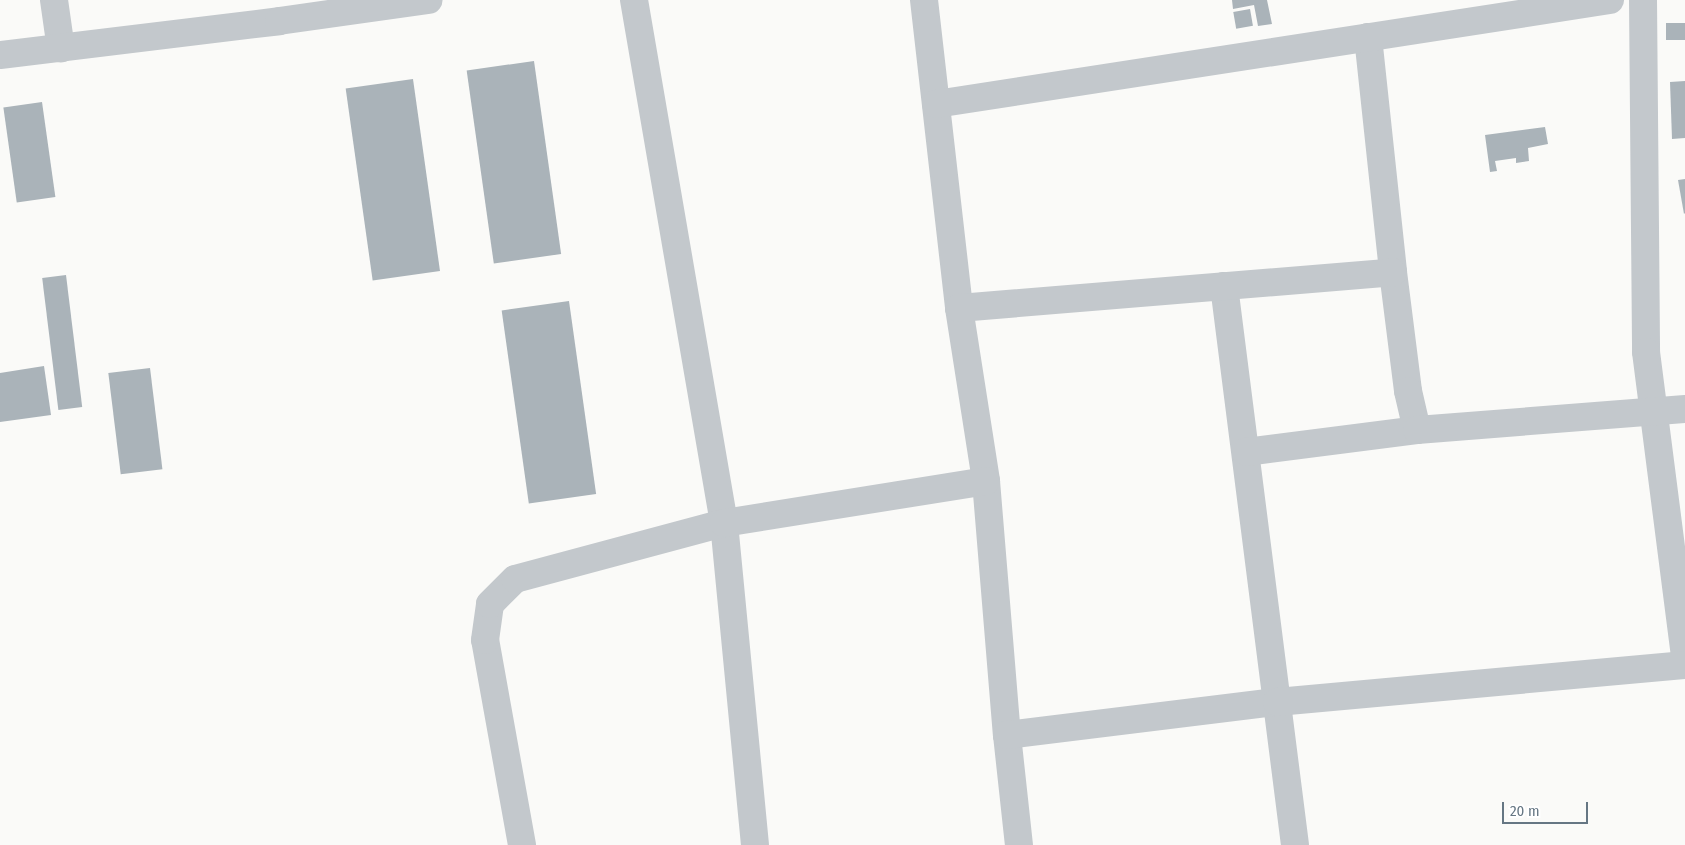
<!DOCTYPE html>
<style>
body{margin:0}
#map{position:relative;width:1685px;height:845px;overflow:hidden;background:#fafaf8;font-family:"Fira Sans Condensed",sans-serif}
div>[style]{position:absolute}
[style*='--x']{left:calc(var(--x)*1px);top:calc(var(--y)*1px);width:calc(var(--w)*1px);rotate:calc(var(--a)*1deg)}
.building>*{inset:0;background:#aab3b9;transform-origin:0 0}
.minor>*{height:28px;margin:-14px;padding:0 14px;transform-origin:14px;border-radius:14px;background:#c3c8cc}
span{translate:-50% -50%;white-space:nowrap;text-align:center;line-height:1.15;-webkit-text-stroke:5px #fff;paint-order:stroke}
.scale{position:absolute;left:1502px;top:802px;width:86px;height:22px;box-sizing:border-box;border:2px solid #657683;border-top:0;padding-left:6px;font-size:15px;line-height:18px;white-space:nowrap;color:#657683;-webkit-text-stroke:4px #fff;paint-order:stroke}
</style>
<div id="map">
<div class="building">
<div style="clip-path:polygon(1232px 0,1267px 0,1272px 24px,1258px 26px,1254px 5px,1233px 9px)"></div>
<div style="left:1250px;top:9px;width:17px;height:17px;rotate:80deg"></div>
<div style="left:1685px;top:23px;width:17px;height:19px;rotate:90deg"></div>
<div style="left:534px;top:61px;width:195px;height:68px;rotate:82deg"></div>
<div style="left:413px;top:79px;width:194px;height:68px;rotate:82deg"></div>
<div style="clip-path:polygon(1685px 81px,1685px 138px,1672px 139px,1670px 82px)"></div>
<div style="left:42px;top:102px;width:96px;height:39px;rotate:82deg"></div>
<div style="clip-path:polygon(1545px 127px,1548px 144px,1528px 148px,1529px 161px,1516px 163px,1516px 158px,1495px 161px,1497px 171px,1490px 172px,1485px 135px)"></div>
<div style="clip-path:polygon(1685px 179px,1685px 213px,1684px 214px,1678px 180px)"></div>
<div style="left:66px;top:275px;width:133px;height:24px;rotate:83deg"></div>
<div style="left:569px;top:301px;width:195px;height:68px;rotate:82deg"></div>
<div style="clip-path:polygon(44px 366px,51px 415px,0 422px,0 373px)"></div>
<div style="left:150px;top:368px;width:102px;height:42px;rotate:83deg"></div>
</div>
<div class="minor">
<div style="--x:54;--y:0;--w:49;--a:81.9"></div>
<div style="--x:634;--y:0;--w:531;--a:80.24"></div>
<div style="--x:724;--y:523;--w:323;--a:84.5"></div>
<div style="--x:924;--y:0;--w:310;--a:83.5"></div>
<div style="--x:959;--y:308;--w:175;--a:81.1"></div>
<div style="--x:986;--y:481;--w:255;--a:85.3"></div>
<div style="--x:1007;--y:735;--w:111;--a:83.8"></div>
<div style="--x:1643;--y:0;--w:352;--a:89.5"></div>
<div style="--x:1646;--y:352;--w:305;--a:82.7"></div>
<div style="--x:1368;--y:37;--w:236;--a:83.9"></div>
<div style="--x:1393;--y:272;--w:120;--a:82.8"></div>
<div style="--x:1408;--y:391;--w:40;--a:77"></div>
<div style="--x:0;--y:55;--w:281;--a:-6.9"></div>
<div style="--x:279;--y:21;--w:151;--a:-8"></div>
<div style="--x:936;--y:104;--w:682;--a:-8.77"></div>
<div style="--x:1224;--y:286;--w:563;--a:82.76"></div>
<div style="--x:959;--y:308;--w:435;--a:-4.7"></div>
<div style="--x:1246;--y:452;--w:172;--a:-7.3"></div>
<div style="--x:1417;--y:430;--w:269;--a:-4.5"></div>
<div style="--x:1007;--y:735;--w:272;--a:-7"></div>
<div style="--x:1277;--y:702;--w:410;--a:-5.2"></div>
<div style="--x:522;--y:845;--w:208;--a:-100.2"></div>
<div style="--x:485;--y:640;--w:36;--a:-82"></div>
<div style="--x:490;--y:604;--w:35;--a:-45"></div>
<div style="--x:515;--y:579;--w:216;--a:-15"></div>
<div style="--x:724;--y:523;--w:265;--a:-9.1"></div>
</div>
<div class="scale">20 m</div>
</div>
